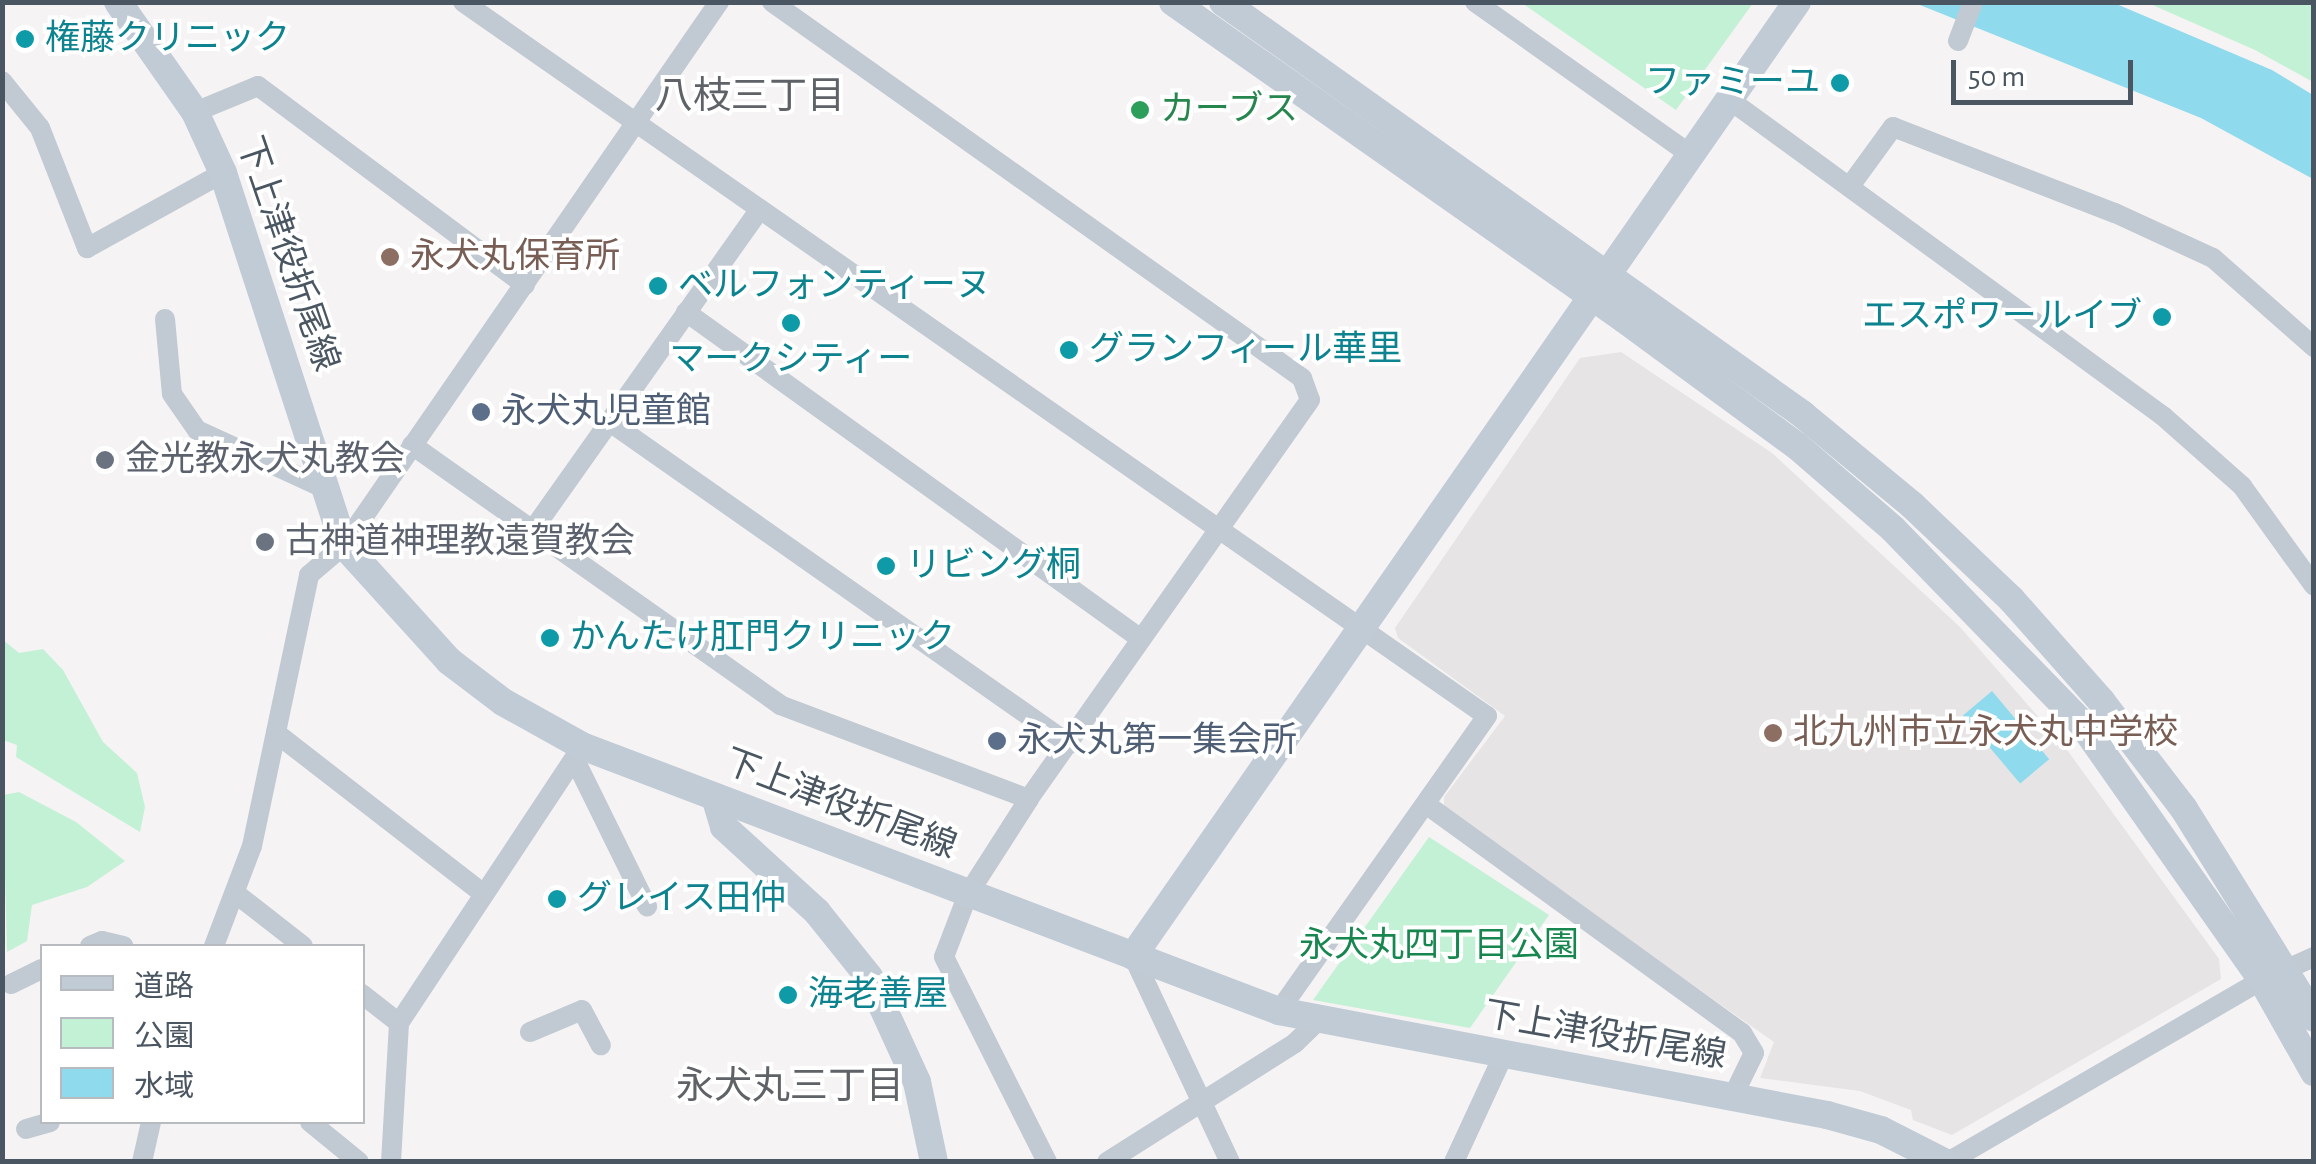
<!DOCTYPE html>
<meta charset="utf-8">
<style>
body{margin:0}
#map{position:relative;width:2316px;height:1164px;overflow:hidden;background:#f5f3f3;font-family:"Alegreya Sans","Noto Sans JP",sans-serif}
div>[style]{position:absolute}
[style*='--x']{left:calc(var(--x)*1px);top:calc(var(--y)*1px);width:calc(var(--w)*1px);rotate:calc(var(--a)*1deg)}
.education>*{inset:0;background:#e6e4e5}
.green>*{inset:0;background:#c3f1d5}
.water>*{inset:0;background:#90daee;transform-origin:0 0}
.street>*{height:20px;margin:-10px;padding:0 10px;transform-origin:10px;border-radius:10px;background:#c1cad2}
.secondary>*{height:28px;margin:-14px;padding:0 14px;transform-origin:14px;border-radius:14px;background:#c1cbd6}
.dots>*{width:28px;height:28px;translate:-50% -50%;box-sizing:border-box;border:5px solid #fff;border-radius:50%}
span{translate:-50% -50%;white-space:nowrap;text-align:center;line-height:1.15;-webkit-text-stroke:8px #fff;paint-order:stroke}
.culture-label{font-size:35px;color:#0d838f}
.left{translate:0 -50%;text-align:left}
.right{translate:-100% -50%;text-align:right}
.leisure-label{font-size:35px;color:#27864d}
.street-label{font-size:35px;color:#4a5661}
.education-label{font-size:35px;color:#785e54}
.service-label{font-size:35px;color:#4e5e75}
.worship-label{font-size:35px;color:#5b616d}
.park-label{font-size:35px;color:#17864f}
.neighbourhood-label{font-size:38px;color:#5f6368}
.frame{position:absolute;inset:0;border:5px solid #4a5661;pointer-events:none}
.legend{position:absolute;left:40px;top:944px;width:325px;height:180px;box-sizing:border-box;background:#fff;border:2px solid #b7bbc0;margin:0;padding:12px 18px;list-style:none;font-size:30px;color:#4a5661}
.legend li{display:flex;align-items:center;gap:20px;height:50px}
.legend b{width:50px;border:2px solid #b7bbc0}
.scale{position:absolute;left:1951px;top:60px;width:182px;height:45px;box-sizing:border-box;border:5px solid #4a5661;border-top:0;padding-left:12px;font-size:30px;line-height:35px;white-space:nowrap;color:#4a5661;-webkit-text-stroke:8px #fff;paint-order:stroke}
</style>
<div id="map">
<div class="education">
<div style="clip-path:polygon(1621px 352px,1772px 453px,1960px 627px,2067px 750px,2219px 959px,2221px 979px,1952px 1135px,1913px 1120px,1911px 1110px,1860px 1091px,1760px 1078px,1774px 1042px,1444px 810px,1444px 797px,1505px 716px,1398px 638px,1395px 628px,1580px 358px)"></div>
</div>
<div class="green">
<div style="clip-path:polygon(1522px 3px,1753px 2px,1753px 3px,1676px 110px)"></div>
<div style="clip-path:polygon(2148px 3px,2313px 3px,2313px 82px,2255px 50px)"></div>
<div style="clip-path:polygon(2px 639px,19px 653px,43px 649px,63px 670px,103px 742px,137px 773px,145px 807px,140px 832px,16px 757px,17px 745px,3px 740px)"></div>
<div style="clip-path:polygon(19px 792px,76px 822px,125px 861px,87px 887px,32px 905px,27px 941px,7px 952px,3px 795px)"></div>
<div style="clip-path:polygon(1429px 837px,1549px 915px,1470px 1028px,1313px 1000px)"></div>
</div>
<div class="water">
<div style="clip-path:polygon(1915px 3px,2114px 3px,2272px 70px,2313px 95px,2313px 179px,2201px 118px)"></div>
<div style="left:1992px;top:691px;width:89px;height:38px;rotate:50deg"></div>
</div>
<div class="street">
<div style="--x:463;--y:2;--w:1248;--a:34.89"></div>
<div style="--x:1487;--y:716;--w:361;--a:125.2"></div>
<div style="--x:772;--y:2;--w:650;--a:35.35"></div>
<div style="--x:1302;--y:378;--w:23;--a:70"></div>
<div style="--x:1310;--y:400;--w:488;--a:125.2"></div>
<div style="--x:1029;--y:799;--w:113;--a:122.7"></div>
<div style="--x:968;--y:894;--w:67;--a:110.9"></div>
<div style="--x:944;--y:957;--w:229;--a:63.3"></div>
<div style="--x:1475;--y:2;--w:260;--a:35.3"></div>
<div style="--x:1958;--y:41;--w:42;--a:-69"></div>
<div style="--x:2;--y:81;--w:60;--a:51"></div>
<div style="--x:40;--y:128;--w:129;--a:68.6"></div>
<div style="--x:87;--y:248;--w:155;--a:-28.9"></div>
<div style="--x:1727;--y:98;--w:540;--a:36.11"></div>
<div style="--x:2163;--y:416;--w:106;--a:41.5"></div>
<div style="--x:2242;--y:486;--w:123;--a:54.2"></div>
<div style="--x:195;--y:112;--w:68;--a:-22.4"></div>
<div style="--x:258;--y:86;--w:333;--a:36.7"></div>
<div style="--x:1850;--y:186;--w:73;--a:-53.9"></div>
<div style="--x:1893;--y:127;--w:238;--a:21.2"></div>
<div style="--x:2115;--y:213;--w:108;--a:24.7"></div>
<div style="--x:2213;--y:258;--w:135;--a:41.4"></div>
<div style="--x:686;--y:312;--w:560;--a:35.7"></div>
<div style="--x:165;--y:319;--w:75;--a:84.7"></div>
<div style="--x:172;--y:394;--w:44;--a:55.2"></div>
<div style="--x:197;--y:430;--w:142;--a:24.6"></div>
<div style="--x:610;--y:422;--w:561;--a:35.05"></div>
<div style="--x:412;--y:445;--w:451;--a:35.2"></div>
<div style="--x:780;--y:705;--w:266;--a:20.7"></div>
<div style="--x:532;--y:531;--w:391;--a:-54.7"></div>
<div style="--x:276;--y:733;--w:261;--a:37.8"></div>
<div style="--x:576;--y:762;--w:161;--a:63.8"></div>
<div style="--x:1427;--y:805;--w:389;--a:35.9"></div>
<div style="--x:1742;--y:1033;--w:23;--a:59"></div>
<div style="--x:1754;--y:1053;--w:48;--a:116"></div>
<div style="--x:235;--y:893;--w:86;--a:37.9"></div>
<div style="--x:90;--y:946;--w:13;--a:-23"></div>
<div style="--x:102;--y:941;--w:22;--a:13"></div>
<div style="--x:214;--y:946;--w:107;--a:-69.2"></div>
<div style="--x:252;--y:846;--w:277;--a:-78.1"></div>
<div style="--x:309;--y:575;--w:46;--a:-40.6"></div>
<div style="--x:344;--y:545;--w:660;--a:-55.37"></div>
<div style="--x:1133;--y:956;--w:228;--a:64.8"></div>
<div style="--x:11;--y:984;--w:34;--a:-26"></div>
<div style="--x:362;--y:994;--w:47;--a:38.1"></div>
<div style="--x:530;--y:1032;--w:56;--a:-22.9"></div>
<div style="--x:582;--y:1010;--w:40;--a:62"></div>
<div style="--x:310;--y:1122;--w:63;--a:39.2"></div>
<div style="--x:26;--y:1129;--w:25;--a:-16"></div>
<div style="--x:142;--y:1162;--w:41;--a:-77.3"></div>
<div style="--x:391;--y:1162;--w:139;--a:-86.7"></div>
<div style="--x:399;--y:1023;--w:332;--a:-56.5"></div>
<div style="--x:1107;--y:1162;--w:222;--a:-32.3"></div>
<div style="--x:1295;--y:1043;--w:30;--a:-44"></div>
<div style="--x:1454;--y:1162;--w:115;--a:-65.2"></div>
<div style="--x:1948;--y:1162;--w:363;--a:-30.1"></div>
<div style="--x:2262;--y:980;--w:57;--a:-23.9"></div>
</div>
<div class="secondary">
<div style="--x:118;--y:2;--w:134;--a:55"></div>
<div style="--x:195;--y:112;--w:67;--a:65.3"></div>
<div style="--x:223;--y:173;--w:391;--a:72"></div>
<div style="--x:344;--y:545;--w:156;--a:47.8"></div>
<div style="--x:449;--y:661;--w:68;--a:37.2"></div>
<div style="--x:503;--y:702;--w:90;--a:29.1"></div>
<div style="--x:582;--y:746;--w:746;--a:20.82"></div>
<div style="--x:1279;--y:1011;--w:558;--a:10.75"></div>
<div style="--x:1827;--y:1115;--w:56;--a:15.5"></div>
<div style="--x:1881;--y:1130;--w:71;--a:26.9"></div>
<div style="--x:1173;--y:2;--w:551;--a:35.1"></div>
<div style="--x:1624;--y:319;--w:215;--a:36.3"></div>
<div style="--x:1797;--y:446;--w:127;--a:40.8"></div>
<div style="--x:1893;--y:529;--w:268;--a:45.8"></div>
<div style="--x:2080;--y:721;--w:317;--a:54.9"></div>
<div style="--x:2262;--y:980;--w:106;--a:60.5"></div>
<div style="--x:1223;--y:2;--w:711;--a:35.43"></div>
<div style="--x:1802;--y:414;--w:143;--a:39.6"></div>
<div style="--x:1912;--y:505;--w:137;--a:43.5"></div>
<div style="--x:2011;--y:599;--w:137;--a:48.5"></div>
<div style="--x:2102;--y:702;--w:135;--a:52.5"></div>
<div style="--x:2184;--y:809;--w:246;--a:58.1"></div>
<div style="--x:715;--y:797;--w:31;--a:73"></div>
<div style="--x:724;--y:827;--w:126;--a:42.4"></div>
<div style="--x:817;--y:912;--w:83;--a:51.3"></div>
<div style="--x:869;--y:977;--w:115;--a:65.4"></div>
<div style="--x:917;--y:1082;--w:82;--a:78"></div>
<div style="--x:1133;--y:956;--w:1162;--a:-55.16"></div>
</div>
<div class="dots">
<div style="left:25px;top:39px;background:#0f9aa8"></div>
<div style="left:1840px;top:83px;background:#0f9aa8"></div>
<div style="left:1140px;top:110px;background:#2e9e5b"></div>
<div style="left:390px;top:257px;background:#8d6e63"></div>
<div style="left:658px;top:286px;background:#0f9aa8"></div>
<div style="left:2162px;top:317px;background:#0f9aa8"></div>
<div style="left:791px;top:323px;background:#0f9aa8"></div>
<div style="left:1069px;top:350px;background:#0f9aa8"></div>
<div style="left:481px;top:412px;background:#5c6f8a"></div>
<div style="left:105px;top:460px;background:#6b7280"></div>
<div style="left:265px;top:542px;background:#6b7280"></div>
<div style="left:886px;top:566px;background:#0f9aa8"></div>
<div style="left:550px;top:638px;background:#0f9aa8"></div>
<div style="left:1773px;top:733px;background:#8d6e63"></div>
<div style="left:997px;top:741px;background:#5c6f8a"></div>
<div style="left:557px;top:899px;background:#0f9aa8"></div>
<div style="left:788px;top:995px;background:#0f9aa8"></div>
</div>
<div class="culture-label">
<span class="left" style="left:45px;top:39px">権藤クリニック</span>
<span class="right" style="left:1820px;top:83px">ファミーユ</span>
<span class="left" style="left:678px;top:286px">ベルフォンティーヌ</span>
<span class="right" style="left:2142px;top:317px">エスポワールイブ</span>
<span class="left" style="left:1089px;top:350px">グランフィール華里</span>
<span style="left:791px;top:360px">マークシティー</span>
<span class="left" style="left:906px;top:566px">リビング桐</span>
<span class="left" style="left:570px;top:638px">かんたけ肛門クリニック</span>
<span class="left" style="left:577px;top:899px">グレイス田仲</span>
<span class="left" style="left:808px;top:995px">海老善屋</span>
</div>
<div class="leisure-label">
<span class="left" style="left:1160px;top:110px">カーブス</span>
</div>
<div class="street-label">
<span style="left:287px;top:254px;rotate:71deg">下上津役折尾線</span>
<span style="left:840px;top:805px;rotate:21deg">下上津役折尾線</span>
<span style="left:1605px;top:1036px;rotate:10deg">下上津役折尾線</span>
</div>
<div class="education-label">
<span class="left" style="left:410px;top:257px">永犬丸保育所</span>
<span class="left" style="left:1793px;top:733px">北九州市立永犬丸中学校</span>
</div>
<div class="service-label">
<span class="left" style="left:501px;top:412px">永犬丸児童館</span>
<span class="left" style="left:1017px;top:741px">永犬丸第一集会所</span>
</div>
<div class="worship-label">
<span class="left" style="left:125px;top:460px">金光教永犬丸教会</span>
<span class="left" style="left:285px;top:542px">古神道神理教遠賀教会</span>
</div>
<div class="park-label">
<span style="left:1439px;top:946px">永犬丸四丁目公園</span>
</div>
<div class="neighbourhood-label">
<span style="left:750px;top:98px">八枝三丁目</span>
<span style="left:790px;top:1088px">永犬丸三丁目</span>
</div>
<div class="frame"></div>
<ul class="legend">
<li><b style="height:12px;background:#c1cbd6"></b>道路</li>
<li><b style="height:28px;background:#c3f1d5"></b>公園</li>
<li><b style="height:28px;background:#90daee"></b>水域</li>
</ul>
<div class="scale">50 m</div>
</div>
